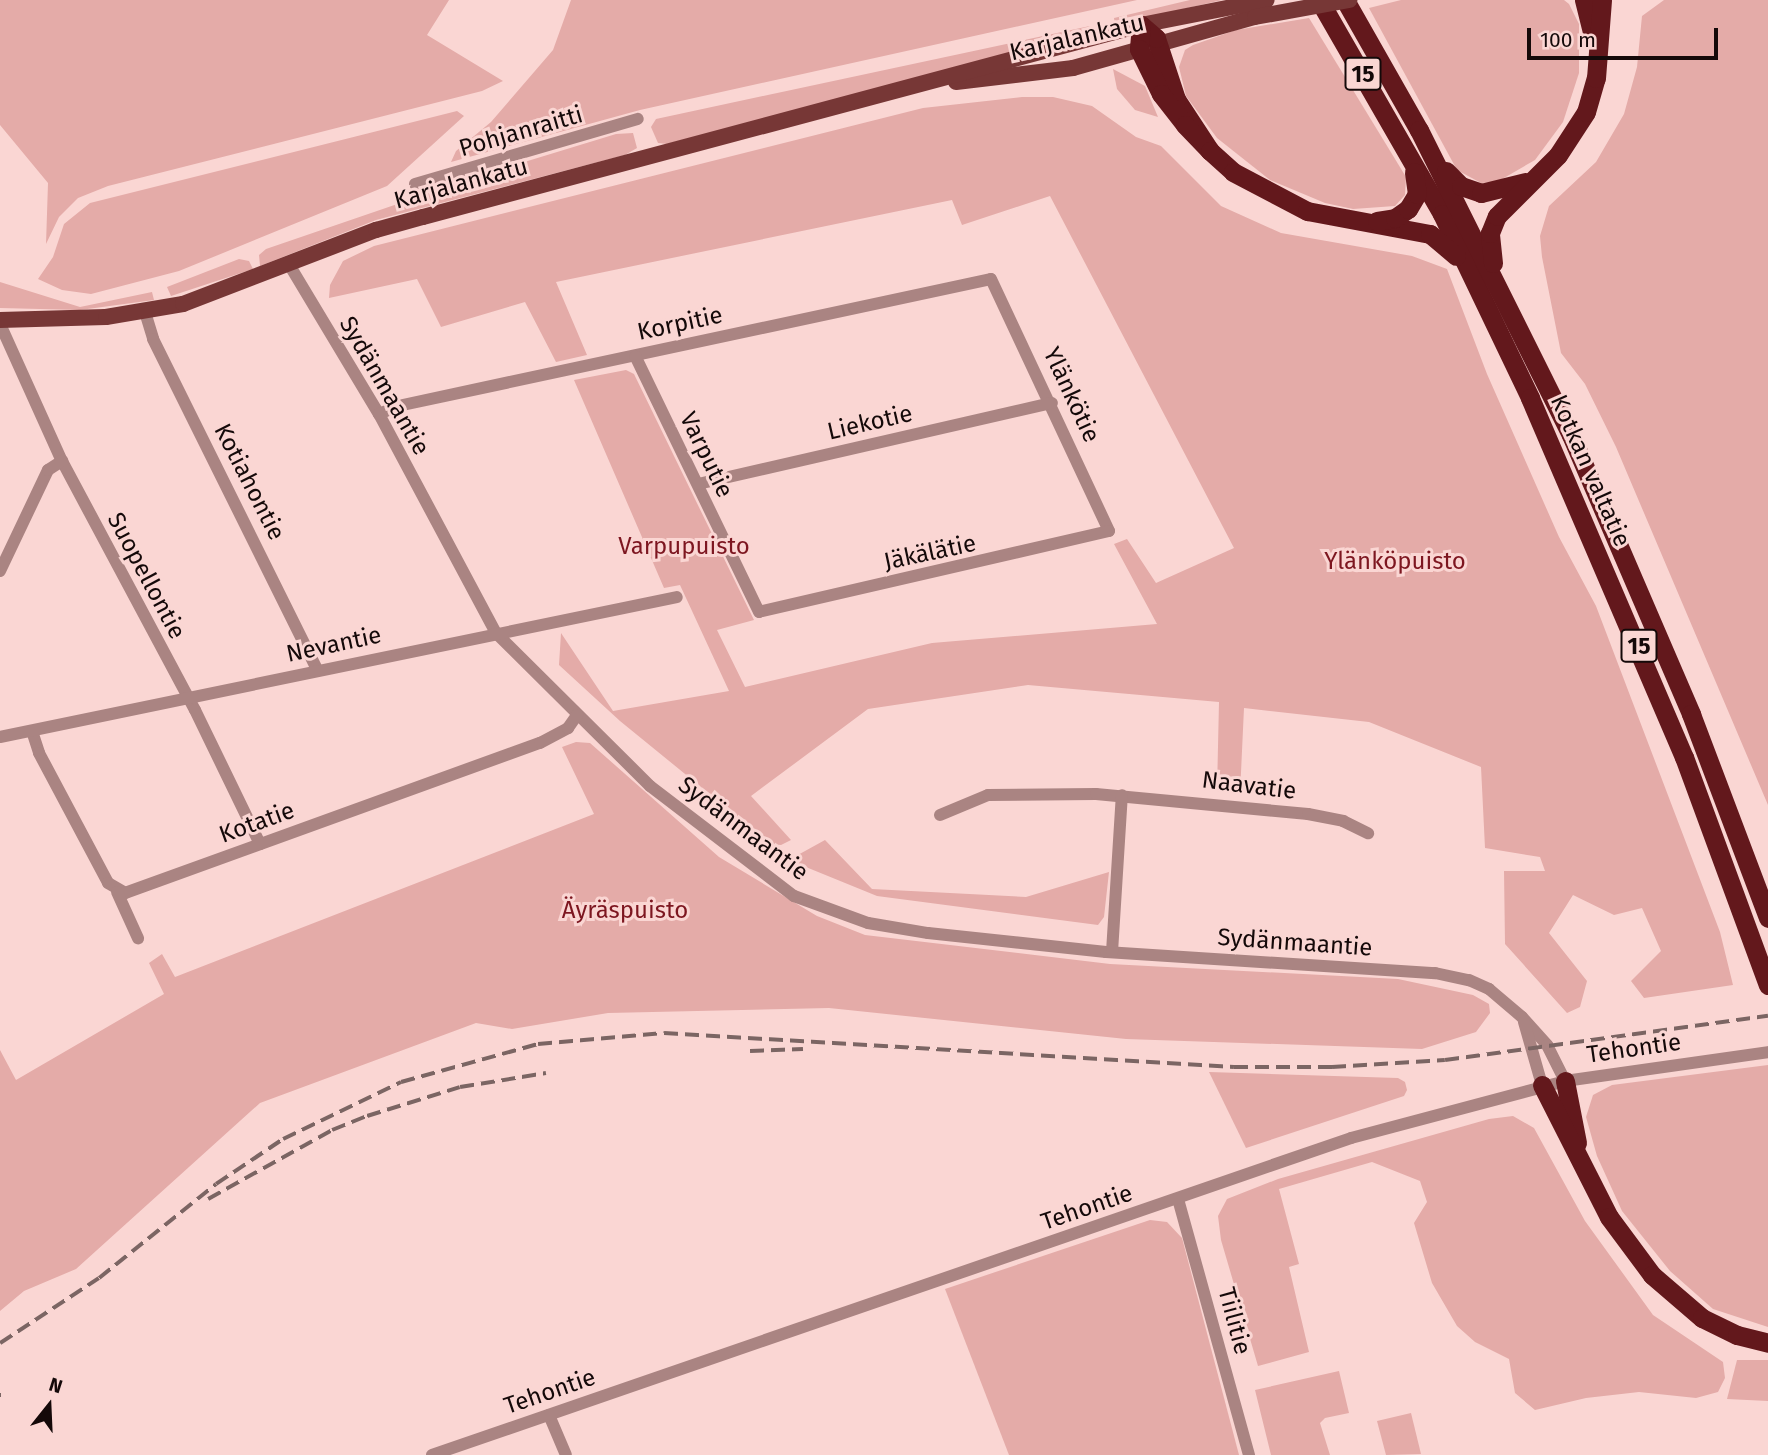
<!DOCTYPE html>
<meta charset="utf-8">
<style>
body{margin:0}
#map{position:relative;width:1768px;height:1455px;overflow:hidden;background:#fad6d3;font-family:"Fira Sans",sans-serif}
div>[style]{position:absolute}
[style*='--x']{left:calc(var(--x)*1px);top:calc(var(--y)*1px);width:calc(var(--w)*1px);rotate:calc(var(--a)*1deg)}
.green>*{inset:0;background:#e4aba8}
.minor>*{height:12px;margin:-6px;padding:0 6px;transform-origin:6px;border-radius:6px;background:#aa8482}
.major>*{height:16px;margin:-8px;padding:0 8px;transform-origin:8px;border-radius:8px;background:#773736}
.highway>*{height:19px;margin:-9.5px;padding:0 9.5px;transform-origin:9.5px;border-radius:9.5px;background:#63181c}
.rail>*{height:3.5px;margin-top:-1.75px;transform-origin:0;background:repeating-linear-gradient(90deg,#7b6563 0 14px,transparent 0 21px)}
.major-bridge>*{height:16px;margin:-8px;padding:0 8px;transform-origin:8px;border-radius:8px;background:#773736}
span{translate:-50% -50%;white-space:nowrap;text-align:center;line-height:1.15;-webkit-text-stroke:6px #fad6d3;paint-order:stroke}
.shield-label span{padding:2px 5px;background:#fad6d3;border:2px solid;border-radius:5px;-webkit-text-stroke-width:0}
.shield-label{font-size:23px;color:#140909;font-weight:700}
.street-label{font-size:24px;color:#140909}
.park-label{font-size:24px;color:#7d1620}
.north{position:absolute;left:14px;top:1371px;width:70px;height:70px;-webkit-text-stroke:5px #fad6d3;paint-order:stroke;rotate:18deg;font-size:19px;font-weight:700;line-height:28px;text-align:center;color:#140909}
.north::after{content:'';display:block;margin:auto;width:24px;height:32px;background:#140909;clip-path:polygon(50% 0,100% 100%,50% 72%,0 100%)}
.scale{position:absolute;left:1527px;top:28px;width:191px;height:32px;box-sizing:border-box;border:4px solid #140909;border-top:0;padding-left:9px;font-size:21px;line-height:24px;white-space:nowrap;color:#140909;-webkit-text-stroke:5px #fad6d3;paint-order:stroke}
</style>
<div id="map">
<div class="green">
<div style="clip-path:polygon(0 0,449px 0,427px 35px,503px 81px,482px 91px,108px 186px,78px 198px,59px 217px,46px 244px,48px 183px,0 125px)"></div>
<div style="clip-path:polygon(571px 0,1137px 0,640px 110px,451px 162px,456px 151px,491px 122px,553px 50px)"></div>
<div style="clip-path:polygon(1190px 0,1222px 0,1115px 25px,1114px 18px)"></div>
<div style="clip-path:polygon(1401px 0,1564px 0,1569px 4px,1579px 24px,1579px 73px,1563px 122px,1535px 160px,1497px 182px,1481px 183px,1457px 170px,1369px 8px)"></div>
<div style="clip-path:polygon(1664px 0,1768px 0,1768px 805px,1616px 447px,1585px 384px,1561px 353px,1542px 257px,1540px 236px,1549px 206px,1596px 162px,1624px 114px,1637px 67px,1642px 16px)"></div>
<div style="clip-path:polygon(1309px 18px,1406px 177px,1405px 195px,1395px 206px,1353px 209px,1325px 203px,1270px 180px,1217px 138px,1186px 96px,1179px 67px,1185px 50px,1193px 45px,1236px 30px)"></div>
<div style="clip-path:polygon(1090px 26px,1091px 32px,667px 144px,658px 143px,651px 127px,656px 119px)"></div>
<div style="clip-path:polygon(1113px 69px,1145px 86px,1158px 117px,1135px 110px,1117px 89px)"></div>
<div style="clip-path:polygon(1022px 97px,1053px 97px,1092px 106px,1136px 137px,1161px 146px,1221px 206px,1281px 233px,1412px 256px,1447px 269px,1487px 374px,1559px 537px,1596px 606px,1720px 932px,1733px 985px,1644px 998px,1631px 981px,1661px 951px,1642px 908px,1614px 915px,1573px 895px,1549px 933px,1587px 981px,1580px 1007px,1567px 1013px,1505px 944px,1504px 871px,1545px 871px,1540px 857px,1485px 848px,1481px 767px,1369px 722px,1244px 708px,1240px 794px,1217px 791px,1219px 702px,1028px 685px,868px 709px,751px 796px,791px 840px,781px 845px,771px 844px,620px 721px,559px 665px,561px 633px,613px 711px,729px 691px,680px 585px,664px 588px,574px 380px,626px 370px,634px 374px,754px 620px,717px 630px,745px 687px,932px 643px,1157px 624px,1114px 544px,1127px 539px,1156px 583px,1234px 548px,1050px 196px,962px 225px,952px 200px,556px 282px,587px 355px,556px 362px,525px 302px,441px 327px,417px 279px,329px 298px,330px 285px,343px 261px,374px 246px,923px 108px)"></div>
<div style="clip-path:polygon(457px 111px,464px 116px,387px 186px,179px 271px,91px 294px,62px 290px,38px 279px,53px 257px,64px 224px,90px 203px)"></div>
<div style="clip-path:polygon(633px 133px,637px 148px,625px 155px,376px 220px,260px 266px,259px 255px,266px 249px,485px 174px,616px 134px)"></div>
<div style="clip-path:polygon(239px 259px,249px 261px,253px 269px,171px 296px,167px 287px)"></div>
<div style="clip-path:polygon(0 282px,80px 307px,152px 292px,154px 300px,80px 310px,0 308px)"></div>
<div style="clip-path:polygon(576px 742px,590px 743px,719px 857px,817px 916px,865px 935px,1110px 964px,1398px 979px,1473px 995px,1489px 1004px,1490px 1013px,1476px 1032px,1422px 1049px,1126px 1039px,829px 1008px,608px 1013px,512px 1029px,476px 1023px,260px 1103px,76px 1269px,24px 1291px,0 1311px,0 1050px,16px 1080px,164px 994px,149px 963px,162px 954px,175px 977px,594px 814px,562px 747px)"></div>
<div style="clip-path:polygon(825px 840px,872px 889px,1026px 897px,1109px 872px,1104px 917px,1098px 925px,877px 896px,796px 863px,796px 856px)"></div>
<div style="clip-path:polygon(1768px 1065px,1768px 1327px,1713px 1309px,1670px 1271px,1622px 1211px,1597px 1156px,1586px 1117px,1593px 1095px,1612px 1085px)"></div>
<div style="clip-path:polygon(1209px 1072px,1398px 1078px,1405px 1082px,1407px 1090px,1404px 1096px,1246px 1148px)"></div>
<div style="clip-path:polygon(1513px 1116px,1534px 1128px,1585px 1221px,1653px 1315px,1723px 1362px,1725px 1378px,1718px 1392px,1696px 1398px,1639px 1392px,1586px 1398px,1535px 1410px,1515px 1393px,1509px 1359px,1475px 1342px,1457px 1326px,1432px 1283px,1414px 1223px,1427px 1202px,1420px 1181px,1372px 1162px,1279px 1189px,1299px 1264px,1289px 1267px,1309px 1352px,1258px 1366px,1221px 1240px,1218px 1216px,1227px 1199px,1278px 1179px,1489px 1119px)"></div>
<div style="clip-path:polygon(1150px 1220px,1167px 1222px,1182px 1238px,1239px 1455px,1009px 1455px,945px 1289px)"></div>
<div style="clip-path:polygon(1737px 1360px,1768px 1360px,1768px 1401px,1727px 1399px)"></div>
<div style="clip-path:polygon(1339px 1371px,1349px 1413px,1325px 1418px,1320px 1423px,1330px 1455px,1271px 1455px,1255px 1390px)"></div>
<div style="clip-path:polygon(1411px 1413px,1421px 1454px,1386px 1455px,1377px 1421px)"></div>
</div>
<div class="minor">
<div style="--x:415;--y:184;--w:232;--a:-16.3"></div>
<div style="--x:290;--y:266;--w:173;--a:59"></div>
<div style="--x:379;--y:414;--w:248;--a:61.9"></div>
<div style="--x:496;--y:633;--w:217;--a:44.8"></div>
<div style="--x:650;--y:786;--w:181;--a:37.4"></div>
<div style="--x:794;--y:896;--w:79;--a:20"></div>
<div style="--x:868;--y:923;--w:61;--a:9.5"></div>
<div style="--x:928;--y:933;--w:179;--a:6.1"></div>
<div style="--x:1106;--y:952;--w:330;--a:3.7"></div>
<div style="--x:1435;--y:973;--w:35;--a:12"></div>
<div style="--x:1469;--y:980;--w:22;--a:24"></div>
<div style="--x:1489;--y:989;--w:43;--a:40.3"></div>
<div style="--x:1522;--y:1017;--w:38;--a:48"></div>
<div style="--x:1547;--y:1045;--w:40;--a:63.4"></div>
<div style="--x:145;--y:312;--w:28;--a:73"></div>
<div style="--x:153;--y:339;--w:369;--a:63.6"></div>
<div style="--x:0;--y:324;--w:150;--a:65.7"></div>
<div style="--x:62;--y:461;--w:282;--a:61.9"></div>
<div style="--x:195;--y:710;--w:149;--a:64.1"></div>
<div style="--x:379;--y:414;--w:21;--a:-23"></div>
<div style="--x:398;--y:406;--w:606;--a:-12.09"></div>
<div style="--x:991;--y:279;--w:278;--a:64.9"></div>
<div style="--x:1109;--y:531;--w:359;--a:167"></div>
<div style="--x:759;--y:612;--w:284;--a:-115.8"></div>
<div style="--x:698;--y:484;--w:363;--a:-12.9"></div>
<div style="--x:0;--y:571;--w:112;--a:-64.6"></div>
<div style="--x:48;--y:470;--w:17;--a:-33"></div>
<div style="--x:32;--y:731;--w:23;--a:72"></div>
<div style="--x:39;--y:753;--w:147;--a:62"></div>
<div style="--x:108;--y:883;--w:20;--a:30"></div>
<div style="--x:125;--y:893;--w:441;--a:-19.9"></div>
<div style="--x:540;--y:743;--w:32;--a:-28"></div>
<div style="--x:568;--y:728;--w:16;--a:-55"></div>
<div style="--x:0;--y:737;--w:691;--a:-11.68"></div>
<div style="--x:940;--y:815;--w:52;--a:-22.6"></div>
<div style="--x:988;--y:795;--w:108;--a:-0.5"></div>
<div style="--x:1096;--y:794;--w:213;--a:5.4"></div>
<div style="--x:1308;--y:814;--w:36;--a:11"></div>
<div style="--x:1343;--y:821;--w:28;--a:26"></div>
<div style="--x:117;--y:892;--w:51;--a:65.5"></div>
<div style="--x:1112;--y:952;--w:157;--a:-86.4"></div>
<div style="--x:1524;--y:1022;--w:66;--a:74.1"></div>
<div style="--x:1178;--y:1199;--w:266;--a:74.5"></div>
<div style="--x:549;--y:1415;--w:43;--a:67"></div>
<div style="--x:432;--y:1455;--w:972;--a:-19.03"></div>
<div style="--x:1351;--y:1138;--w:221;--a:-14.9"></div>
<div style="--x:1565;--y:1081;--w:205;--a:-8.1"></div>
</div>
<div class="major">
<div style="--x:956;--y:82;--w:118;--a:-6.8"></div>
<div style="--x:1073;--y:68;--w:189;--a:-15.7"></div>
<div style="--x:0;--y:320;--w:106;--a:-1.6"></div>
<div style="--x:106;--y:317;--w:78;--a:-9.6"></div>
<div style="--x:183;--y:304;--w:207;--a:-21"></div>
<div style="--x:376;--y:230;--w:49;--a:-15.5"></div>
<div style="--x:423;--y:217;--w:743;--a:-14.97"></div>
<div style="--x:1141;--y:25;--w:128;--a:-11.2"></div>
</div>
<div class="highway">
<div style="--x:1319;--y:0;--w:247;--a:60.1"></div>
<div style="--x:1442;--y:214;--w:204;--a:64.4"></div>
<div style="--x:1530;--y:398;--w:391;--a:66.8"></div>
<div style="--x:1684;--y:757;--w:243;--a:69.8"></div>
<div style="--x:1345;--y:0;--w:150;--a:60.4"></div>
<div style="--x:1419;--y:130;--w:341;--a:63.5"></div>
<div style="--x:1571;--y:435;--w:304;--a:66.7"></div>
<div style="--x:1691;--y:714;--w:218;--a:69.3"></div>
<div style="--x:1584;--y:0;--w:37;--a:76"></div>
<div style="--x:1210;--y:151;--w:62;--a:-123.2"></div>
<div style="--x:1176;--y:99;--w:64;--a:-108.2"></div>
<div style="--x:1156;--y:38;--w:20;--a:-139"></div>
<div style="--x:1141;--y:25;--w:24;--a:95"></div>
<div style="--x:1139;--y:49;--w:50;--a:63.9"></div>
<div style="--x:1161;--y:94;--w:39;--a:52"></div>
<div style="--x:1185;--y:125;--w:36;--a:46"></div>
<div style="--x:1210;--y:151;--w:31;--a:42"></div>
<div style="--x:1233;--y:172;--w:84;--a:27.8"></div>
<div style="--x:1307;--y:211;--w:125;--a:10.6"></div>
<div style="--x:1430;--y:234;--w:34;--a:40"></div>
<div style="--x:1446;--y:171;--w:21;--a:45"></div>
<div style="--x:1461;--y:186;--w:21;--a:19"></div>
<div style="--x:1481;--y:193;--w:45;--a:-14"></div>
<div style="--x:1377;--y:221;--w:18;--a:-9"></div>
<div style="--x:1395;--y:218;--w:16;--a:-35"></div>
<div style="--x:1408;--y:209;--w:17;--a:-59"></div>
<div style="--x:1417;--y:194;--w:22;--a:-98"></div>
<div style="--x:1493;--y:263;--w:30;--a:-96"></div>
<div style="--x:1490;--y:233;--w:18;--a:-68"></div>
<div style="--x:1497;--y:216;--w:86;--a:-45"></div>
<div style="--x:1558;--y:155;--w:51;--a:-56.9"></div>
<div style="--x:1586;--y:112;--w:35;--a:-74"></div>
<div style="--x:1596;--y:78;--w:78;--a:-85.6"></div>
<div style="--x:1565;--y:1081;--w:63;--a:79"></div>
<div style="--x:1542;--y:1085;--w:148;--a:63.1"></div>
<div style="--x:1609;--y:1217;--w:72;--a:53.4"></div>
<div style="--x:1652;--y:1275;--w:66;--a:40.7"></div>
<div style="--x:1702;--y:1318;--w:39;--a:26"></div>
<div style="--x:1737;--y:1335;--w:32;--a:14"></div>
</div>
<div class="rail">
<div style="--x:750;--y:1051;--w:53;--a:-2.2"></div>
<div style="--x:208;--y:1199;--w:142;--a:-29.1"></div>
<div style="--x:332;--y:1130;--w:38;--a:-22"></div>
<div style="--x:367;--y:1116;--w:97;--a:-17.3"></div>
<div style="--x:460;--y:1087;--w:87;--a:-9.2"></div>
<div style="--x:0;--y:1343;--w:118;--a:-33.3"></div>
<div style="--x:99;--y:1278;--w:150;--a:-38.8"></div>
<div style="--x:216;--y:1184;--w:81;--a:-33.9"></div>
<div style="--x:283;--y:1139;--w:131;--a:-25.8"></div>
<div style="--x:401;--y:1082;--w:142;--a:-15.5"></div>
<div style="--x:538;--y:1044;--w:126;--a:-5"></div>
<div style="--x:664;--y:1033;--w:571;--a:3.41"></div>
<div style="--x:1234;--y:1067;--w:98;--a:0"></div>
<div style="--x:1332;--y:1067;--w:113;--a:-3.5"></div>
<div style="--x:1445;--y:1060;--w:326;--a:-7.8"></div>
<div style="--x:0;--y:1395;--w:1;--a:0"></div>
</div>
<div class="major-bridge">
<div style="--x:1255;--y:17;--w:96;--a:-10.3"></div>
</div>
<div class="shield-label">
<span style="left:1363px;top:74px">15</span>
<span style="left:1639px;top:646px">15</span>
</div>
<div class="street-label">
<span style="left:1077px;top:38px;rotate:-13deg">Karjalankatu</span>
<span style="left:521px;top:132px;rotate:-16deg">Pohjanraitti</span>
<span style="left:461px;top:184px;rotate:-15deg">Karjalankatu</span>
<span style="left:680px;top:324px;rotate:-12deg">Korpitie</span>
<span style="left:384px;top:386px;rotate:60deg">Sydänmaantie</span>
<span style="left:1071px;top:395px;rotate:65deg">Ylänkötie</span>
<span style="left:870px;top:423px;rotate:-13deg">Liekotie</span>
<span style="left:706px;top:455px;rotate:64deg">Varputie</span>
<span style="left:1590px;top:471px;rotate:66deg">Kotkan valtatie</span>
<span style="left:249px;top:482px;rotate:63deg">Kotiahontie</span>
<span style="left:930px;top:553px;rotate:-12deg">Jäkälätie</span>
<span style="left:146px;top:576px;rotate:62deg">Suopellontie</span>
<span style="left:334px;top:645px;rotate:-12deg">Nevantie</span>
<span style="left:1249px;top:786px;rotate:7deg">Naavatie</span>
<span style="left:257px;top:823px;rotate:-20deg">Kotatie</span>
<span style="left:743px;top:829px;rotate:37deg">Sydänmaantie</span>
<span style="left:1295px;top:943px;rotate:4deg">Sydänmaantie</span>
<span style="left:1634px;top:1049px;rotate:-8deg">Tehontie</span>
<span style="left:1087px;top:1208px;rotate:-19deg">Tehontie</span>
<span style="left:1234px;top:1321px;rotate:75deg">Tiilitie</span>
<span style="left:550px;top:1392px;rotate:-19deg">Tehontie</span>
</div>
<div class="park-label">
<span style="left:684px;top:547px">Varpupuisto</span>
<span style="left:1395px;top:562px">Ylänköpuisto</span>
<span style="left:625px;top:911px">Äyräspuisto</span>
</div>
<div class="north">N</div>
<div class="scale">100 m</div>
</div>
